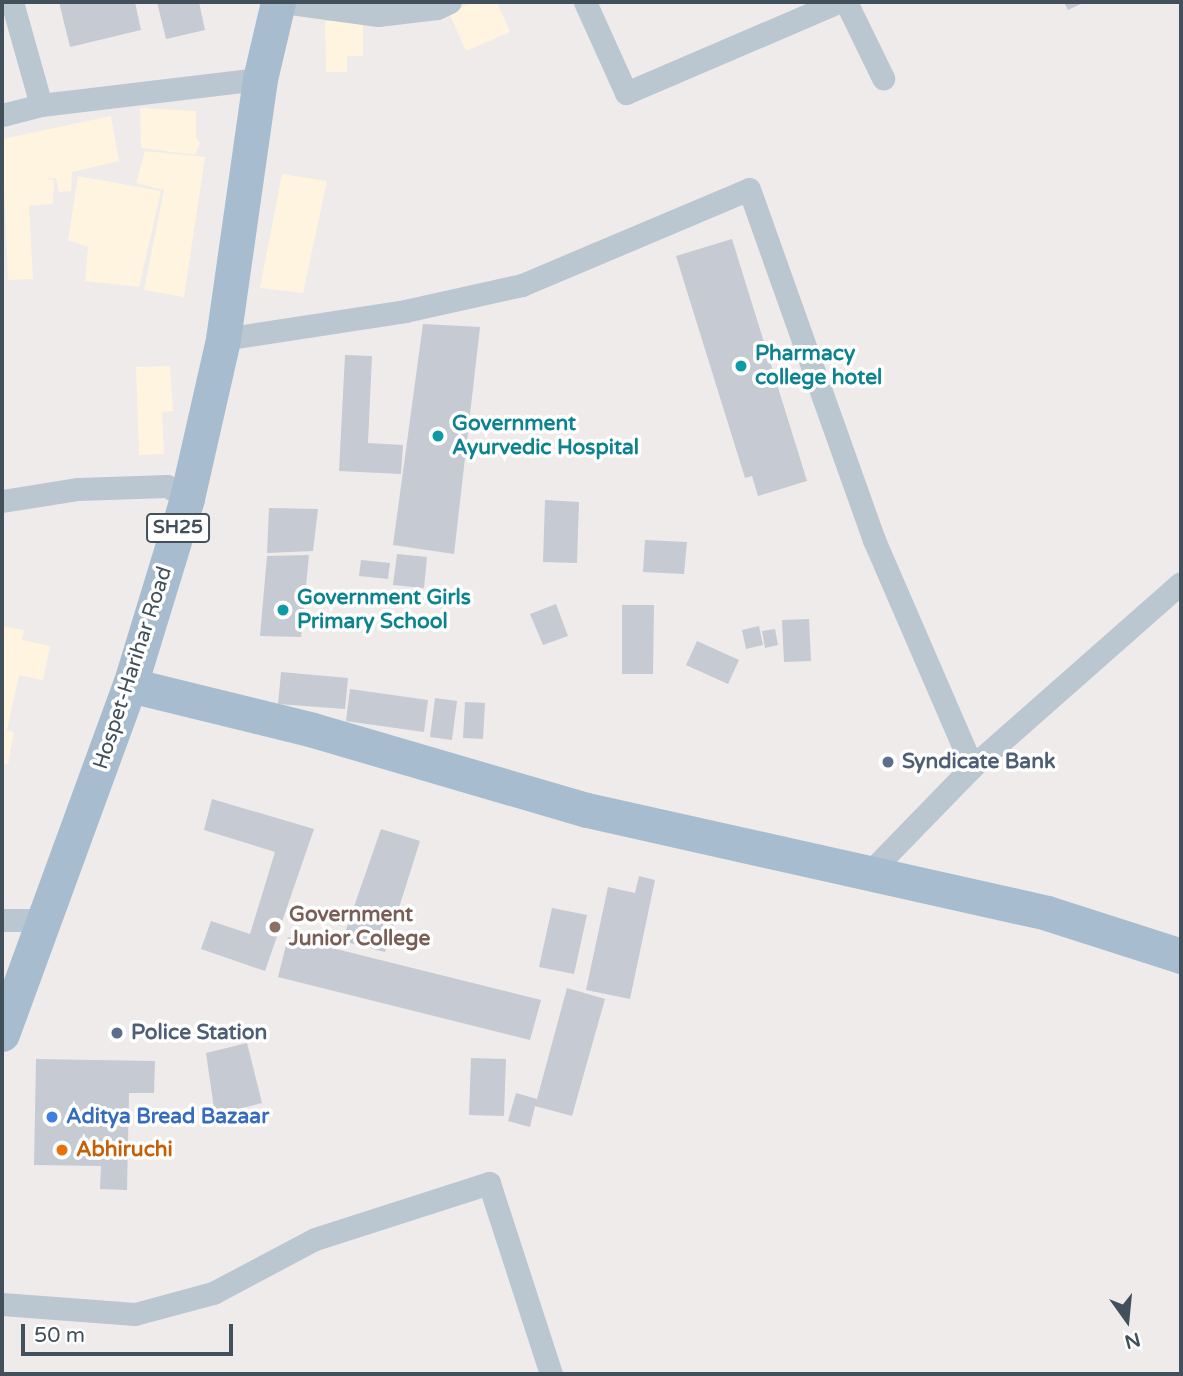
<!DOCTYPE html>
<html>
<head>
<meta charset="utf-8">
<style>
  body { margin:0 }
  #map { position:relative; width:1183px; height:1376px; overflow:hidden; background:#efebeb; font-family:"Varela Round",sans-serif }
  div>[style] { position:absolute }
  [style*='--x'] { left:calc(var(--x)*1px); top:calc(var(--y)*1px); width:calc(var(--w)*1px); rotate:calc(var(--a)*1deg) }
  .commercial>* { inset:0; background:#fef4e0 }
  .building>* { inset:0; background:#c6cad2 }
  .street>* { height:23px; margin:-11.5px; padding:0 11.5px; transform-origin:11.5px; border-radius:11.5px; background:#bac7d0 }
  .primary>* { height:35px; margin:-17.5px; padding:0 17.5px; transform-origin:17.5px; border-radius:17.5px; background:#a7bdcf }
  .dots>* { width:19px; height:19px; translate:-50% -50%; box-sizing:border-box; border:4px solid #fff; border-radius:50% }
  span { translate:-50% -50%; white-space:nowrap; text-align:center; line-height:1.15; -webkit-text-stroke:7px #fff; paint-order:stroke }
  .shield-label span { padding:2px 5px; background:#fff; border:2px solid; border-radius:5px; -webkit-text-stroke-width:0 }
  .shield-label { font-size:19px; color:#42505b; font-weight:700 }
  .culture-label { font-size:21px; color:#0d838f; font-weight:700 }
  .left { translate:0 -50%; text-align:left }
  .street-label { font-size:21px; color:#42505b }
  .service-label { font-size:21px; color:#4e5e75; font-weight:700 }
  .education-label { font-size:21px; color:#785e54; font-weight:700 }
  .shop-label { font-size:21px; color:#366cbe; font-weight:700 }
  .food-label { font-size:21px; color:#c56008; font-weight:700 }
  .frame { position:absolute; inset:0; border:4px solid #42505b; pointer-events:none }
  .north { position:absolute; left:1092px; top:1285px; width:70px; height:70px; -webkit-text-stroke:5px #fff; paint-order:stroke; rotate:165deg; font-size:19px; font-weight:700; line-height:28px; text-align:center; color:#42505b }
  .north::after { content:''; display:block; margin:auto; width:24px; height:32px; background:#42505b; clip-path:polygon(50% 0,100% 100%,50% 72%,0 100%) }
  .scale { position:absolute; left:21px; top:1324px; width:212px; height:32px; box-sizing:border-box; border:4px solid #42505b; border-top:0; padding-left:9px; font-size:21px; line-height:24px; white-space:nowrap; color:#42505b; -webkit-text-stroke:5px #fff; paint-order:stroke }
</style>
</head>
<body>
<div id="map">
  <div class="commercial">
    <div style="clip-path:polygon(474px 2px,497px 2px,510px 32px,466px 51px,449px 13px)"></div>
    <div style="clip-path:polygon(363px 20px,363px 56px,347px 56px,347px 72px,326px 72px,325px 21px)"></div>
    <div style="clip-path:polygon(140px 108px,196px 111px,196px 138px,200px 143px,195px 155px,141px 148px)"></div>
    <div style="clip-path:polygon(111px 116px,119px 161px,72px 172px,71px 191px,59px 192px,56px 178px,45px 178px,54px 180px,53px 204px,29px 206px,33px 279px,8px 280px,2px 139px)"></div>
    <div style="clip-path:polygon(145px 151px,205px 157px,184px 297px,144px 290px,164px 190px,136px 183px)"></div>
    <div style="clip-path:polygon(282px 174px,327px 181px,303px 293px,260px 288px)"></div>
    <div style="clip-path:polygon(78px 176px,161px 191px,139px 287px,85px 281px,88px 247px,68px 240px)"></div>
    <div style="clip-path:polygon(170px 366px,173px 411px,162px 412px,164px 454px,139px 455px,136px 367px)"></div>
    <div style="clip-path:polygon(2px 626px,24px 630px,22px 640px,50px 646px,43px 680px,19px 675px,7px 730px,14px 732px,8px 764px,2px 763px)"></div>
  </div>
  <div class="building">
    <div style="clip-path:polygon(59px 2px,135px 2px,141px 30px,70px 47px)"></div>
    <div style="clip-path:polygon(157px 2px,199px 2px,205px 30px,166px 39px)"></div>
    <div style="clip-path:polygon(1064px 2px,1085px 2px,1068px 10px)"></div>
    <div style="clip-path:polygon(732px 239px,807px 481px,758px 496px,752px 476px,745px 478px,676px 256px)"></div>
    <div style="clip-path:polygon(423px 324px,480px 327px,454px 554px,393px 545px)"></div>
    <div style="clip-path:polygon(345px 355px,372px 356px,368px 443px,403px 445px,401px 474px,339px 471px)"></div>
    <div style="clip-path:polygon(545px 500px,579px 502px,577px 563px,543px 562px)"></div>
    <div style="clip-path:polygon(269px 508px,318px 509px,313px 551px,267px 553px)"></div>
    <div style="clip-path:polygon(645px 540px,687px 542px,684px 574px,643px 572px)"></div>
    <div style="clip-path:polygon(397px 554px,427px 557px,424px 588px,393px 585px)"></div>
    <div style="clip-path:polygon(309px 555px,301px 637px,260px 636px,267px 556px)"></div>
    <div style="clip-path:polygon(361px 560px,390px 563px,388px 579px,359px 576px)"></div>
    <div style="clip-path:polygon(556px 604px,568px 636px,543px 645px,530px 614px)"></div>
    <div style="clip-path:polygon(622px 605px,654px 605px,653px 674px,622px 674px)"></div>
    <div style="clip-path:polygon(809px 619px,811px 661px,784px 662px,782px 620px)"></div>
    <div style="clip-path:polygon(759px 626px,763px 645px,746px 649px,742px 630px)"></div>
    <div style="clip-path:polygon(775px 629px,778px 645px,765px 648px,762px 631px)"></div>
    <div style="clip-path:polygon(697px 641px,739px 660px,728px 684px,686px 665px)"></div>
    <div style="clip-path:polygon(281px 672px,348px 678px,345px 709px,278px 704px)"></div>
    <div style="clip-path:polygon(350px 689px,428px 700px,424px 732px,346px 721px)"></div>
    <div style="clip-path:polygon(435px 698px,457px 701px,452px 740px,430px 737px)"></div>
    <div style="clip-path:polygon(465px 702px,485px 703px,483px 739px,463px 738px)"></div>
    <div style="clip-path:polygon(212px 799px,314px 829px,265px 971px,201px 949px,211px 921px,250px 934px,275px 852px,204px 830px)"></div>
    <div style="clip-path:polygon(381px 829px,420px 841px,385px 952px,342px 941px)"></div>
    <div style="clip-path:polygon(639px 876px,655px 880px,630px 999px,586px 990px,608px 887px,635px 893px)"></div>
    <div style="clip-path:polygon(552px 908px,587px 915px,574px 974px,539px 967px)"></div>
    <div style="clip-path:polygon(288px 937px,541px 1000px,530px 1040px,278px 977px)"></div>
    <div style="clip-path:polygon(567px 988px,605px 999px,572px 1116px,535px 1106px,530px 1127px,508px 1121px,516px 1093px,537px 1099px)"></div>
    <div style="clip-path:polygon(247px 1043px,262px 1103px,215px 1115px,206px 1053px)"></div>
    <div style="clip-path:polygon(471px 1058px,506px 1059px,504px 1116px,469px 1115px)"></div>
    <div style="clip-path:polygon(36px 1059px,155px 1061px,154px 1093px,129px 1093px,127px 1190px,100px 1189px,101px 1166px,34px 1165px)"></div>
  </div>
  <div class="street">
    <div style="--x:12;--y:2;--w:107;--a:74.3"></div>
    <div style="--x:283;--y:2;--w:96;--a:7.8"></div>
    <div style="--x:378;--y:15;--w:59;--a:-6.8"></div>
    <div style="--x:437;--y:8;--w:14;--a:-25"></div>
    <div style="--x:585;--y:2;--w:100;--a:65.7"></div>
    <div style="--x:626;--y:93;--w:231;--a:-23.2"></div>
    <div style="--x:846;--y:2;--w:85;--a:64"></div>
    <div style="--x:2;--y:115;--w:40;--a:-14.4"></div>
    <div style="--x:41;--y:105;--w:221;--a:-6.8"></div>
    <div style="--x:223;--y:339;--w:184;--a:-8.7"></div>
    <div style="--x:405;--y:311;--w:120;--a:-12.5"></div>
    <div style="--x:522;--y:285;--w:246;--a:-22.9"></div>
    <div style="--x:749;--y:189;--w:373;--a:70.4"></div>
    <div style="--x:874;--y:540;--w:247;--a:66.6"></div>
    <div style="--x:972;--y:767;--w:278;--a:-41.4"></div>
    <div style="--x:2;--y:501;--w:77;--a:-9"></div>
    <div style="--x:78;--y:489;--w:89;--a:-1.9"></div>
    <div style="--x:167;--y:486;--w:23;--a:31"></div>
    <div style="--x:869;--y:873;--w:148;--a:-45.8"></div>
    <div style="--x:2;--y:920;--w:44;--a:0"></div>
    <div style="--x:2;--y:1304;--w:133;--a:4.3"></div>
    <div style="--x:135;--y:1314;--w:81;--a:-15.1"></div>
    <div style="--x:213;--y:1293;--w:115;--a:-27.9"></div>
    <div style="--x:315;--y:1239;--w:183;--a:-17.8"></div>
    <div style="--x:489;--y:1183;--w:201;--a:72"></div>
  </div>
  <div class="primary">
    <div style="--x:130;--y:685;--w:188;--a:13.8"></div>
    <div style="--x:313;--y:730;--w:285;--a:16.3"></div>
    <div style="--x:587;--y:810;--w:471;--a:12.6"></div>
    <div style="--x:1047;--y:913;--w:141;--a:17.8"></div>
    <div style="--x:2;--y:1034;--w:372;--a:-69.9"></div>
    <div style="--x:130;--y:685;--w:195;--a:-73"></div>
    <div style="--x:187;--y:498;--w:163;--a:-77.2"></div>
    <div style="--x:223;--y:339;--w:263;--a:-81.9"></div>
    <div style="--x:260;--y:79;--w:79;--a:-76.8"></div>
  </div>
  <div class="dots">
    <div style="left:741px;top:366px;background:#0f9aa8"></div>
    <div style="left:438px;top:436px;background:#0f9aa8"></div>
    <div style="left:283px;top:610px;background:#0f9aa8"></div>
    <div style="left:888px;top:762px;background:#5c6f8a"></div>
    <div style="left:275px;top:927px;background:#8d6e63"></div>
    <div style="left:117px;top:1033px;background:#5c6f8a"></div>
    <div style="left:52px;top:1117px;background:#3f7fe0"></div>
    <div style="left:62px;top:1150px;background:#e8710a"></div>
  </div>
  <div class="shield-label">
    <span style="left:178px;top:528px">SH25</span>
  </div>
  <div class="culture-label">
    <span class="left" style="left:755px;top:366px">Pharmacy<br>college hotel</span>
    <span class="left" style="left:452px;top:436px">Government<br>Ayurvedic Hospital</span>
    <span class="left" style="left:297px;top:610px">Government Girls<br>Primary School</span>
  </div>
  <div class="street-label">
    <span style="left:133px;top:668px;rotate:-72deg">Hospet-Harihar Road</span>
  </div>
  <div class="service-label">
    <span class="left" style="left:902px;top:762px">Syndicate Bank</span>
    <span class="left" style="left:131px;top:1033px">Police Station</span>
  </div>
  <div class="education-label">
    <span class="left" style="left:289px;top:927px">Government<br>Junior College</span>
  </div>
  <div class="shop-label">
    <span class="left" style="left:66px;top:1117px">Aditya Bread Bazaar</span>
  </div>
  <div class="food-label">
    <span class="left" style="left:76px;top:1150px">Abhiruchi</span>
  </div>
  <div class="frame"></div>
  <div class="north">N</div>
  <div class="scale">50 m</div>
</div>
</body>
</html>
